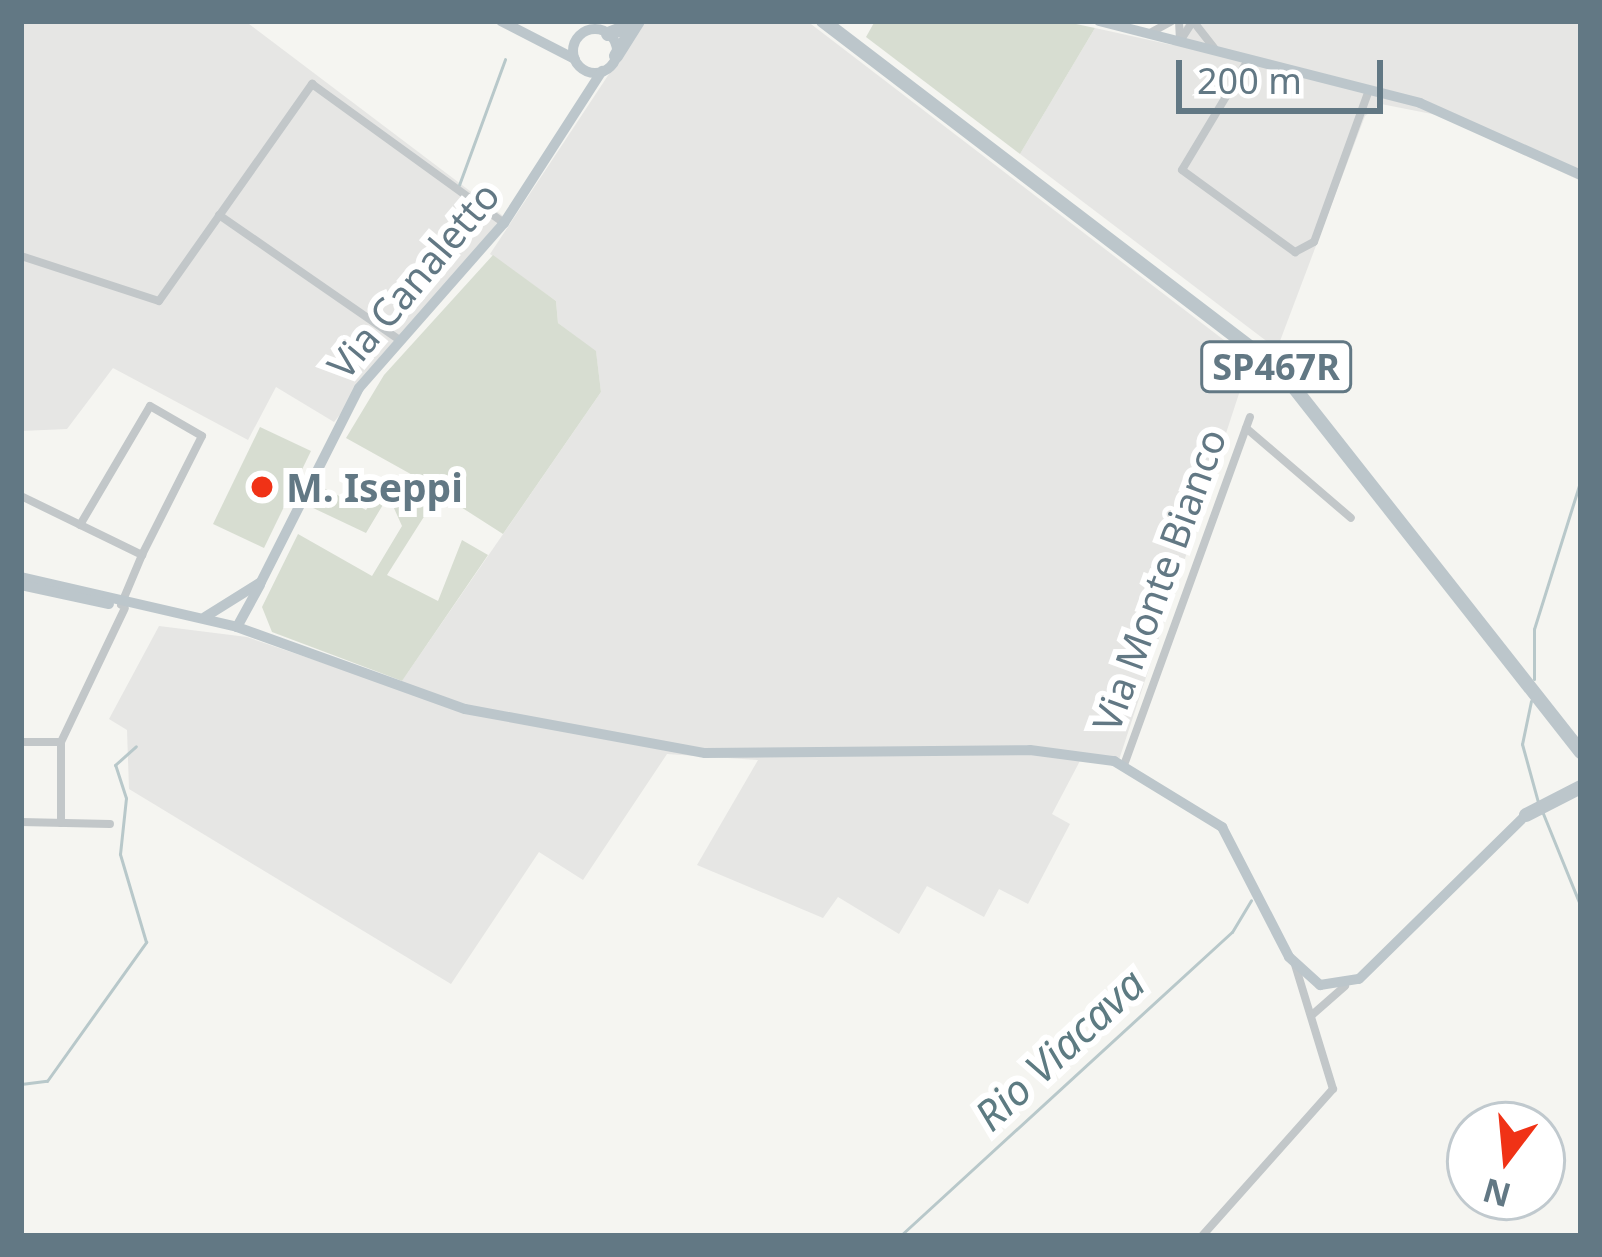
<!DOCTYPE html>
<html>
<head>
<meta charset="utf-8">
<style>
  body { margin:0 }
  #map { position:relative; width:1602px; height:1257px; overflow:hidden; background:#f5f5f1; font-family:"Noto Sans",sans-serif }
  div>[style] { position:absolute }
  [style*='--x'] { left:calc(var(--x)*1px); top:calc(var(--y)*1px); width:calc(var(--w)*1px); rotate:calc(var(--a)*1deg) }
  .built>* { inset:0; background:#e6e6e4 }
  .green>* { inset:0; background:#d7ddd1 }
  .stream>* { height:3px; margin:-1.5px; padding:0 1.5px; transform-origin:1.5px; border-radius:1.5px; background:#b8c8ca }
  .street>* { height:8px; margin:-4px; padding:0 4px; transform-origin:4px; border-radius:4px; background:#c2c7c9 }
  .secondary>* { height:10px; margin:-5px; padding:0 5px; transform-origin:5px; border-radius:5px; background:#bcc6cb }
  .secondary>.ring { margin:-5px; padding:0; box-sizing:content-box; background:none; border:10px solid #bcc6cb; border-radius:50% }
  .highway>* { height:14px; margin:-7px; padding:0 7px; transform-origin:7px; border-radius:7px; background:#bcc6cb }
  .dots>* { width:33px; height:33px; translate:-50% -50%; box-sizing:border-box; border:6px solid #fff; border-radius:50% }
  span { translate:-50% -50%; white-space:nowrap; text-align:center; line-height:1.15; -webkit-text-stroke:12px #fff; paint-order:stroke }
  .shield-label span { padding:3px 9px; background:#fff; border:3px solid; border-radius:9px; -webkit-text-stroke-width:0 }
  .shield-label { font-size:36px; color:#627884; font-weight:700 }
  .street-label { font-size:39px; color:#627884 }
  .poi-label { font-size:39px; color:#627884; font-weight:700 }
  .left { translate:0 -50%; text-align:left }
  .water-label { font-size:42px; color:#5d7b82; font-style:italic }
  .frame { position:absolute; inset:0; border:24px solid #627884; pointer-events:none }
  .north { position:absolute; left:1446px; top:1101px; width:120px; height:120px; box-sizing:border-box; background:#fff; border:3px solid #c0c9ce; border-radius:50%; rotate:196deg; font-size:33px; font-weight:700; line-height:48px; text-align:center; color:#627884 }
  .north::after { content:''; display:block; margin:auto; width:42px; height:54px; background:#f03216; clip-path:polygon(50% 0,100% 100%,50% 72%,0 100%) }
  .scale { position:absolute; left:1176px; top:60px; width:207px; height:54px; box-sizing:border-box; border:6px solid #627884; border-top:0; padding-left:15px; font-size:36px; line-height:42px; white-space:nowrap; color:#627884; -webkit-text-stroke:9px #fff; paint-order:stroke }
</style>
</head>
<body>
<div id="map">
  <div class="built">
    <div style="clip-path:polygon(21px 21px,245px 21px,503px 216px,334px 422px,276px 387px,248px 440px,113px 368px,67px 429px,21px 431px)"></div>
    <div style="clip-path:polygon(644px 21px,807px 21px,1250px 360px,1117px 766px,1082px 757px,1052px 814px,1070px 824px,1028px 904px,999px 889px,984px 917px,927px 886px,899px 934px,838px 897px,823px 918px,697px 865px,758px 760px,667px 754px,583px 880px,539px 852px,451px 984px,129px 789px,127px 730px,109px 719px,159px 626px,247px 637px,397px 688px,601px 392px,596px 352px,558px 323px,556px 301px,490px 254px)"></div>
    <div style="clip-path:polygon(1187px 21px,1581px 21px,1581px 181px,1437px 115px,1381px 104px,1365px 116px,1277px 349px,1020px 154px,1095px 28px,1172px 45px)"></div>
  </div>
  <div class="green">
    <div style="clip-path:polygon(875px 21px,1062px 21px,1095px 28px,1020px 154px,866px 37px)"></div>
    <div style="clip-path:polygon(493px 255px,556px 301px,558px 323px,596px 351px,601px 392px,503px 534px,439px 493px,387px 575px,438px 601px,462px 540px,488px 555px,402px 681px,272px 632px,262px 607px,298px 534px,372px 576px,402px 526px,393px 506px,384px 503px,366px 533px,311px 507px,320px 486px,366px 510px,380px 490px,412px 507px,425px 482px,346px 438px,384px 375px)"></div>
    <div style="clip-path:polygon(260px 427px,311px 451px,264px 548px,213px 524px)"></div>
  </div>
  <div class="stream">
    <div style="--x:459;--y:185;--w:134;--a:-69.9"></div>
    <div style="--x:1534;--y:679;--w:50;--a:-90"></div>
    <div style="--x:1534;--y:629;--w:157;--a:-72.6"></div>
    <div style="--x:1531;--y:701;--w:44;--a:101.8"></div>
    <div style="--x:1522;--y:744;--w:60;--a:74.6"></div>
    <div style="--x:1542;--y:811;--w:104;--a:67.9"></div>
    <div style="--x:21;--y:1084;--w:26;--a:-7"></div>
    <div style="--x:47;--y:1081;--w:171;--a:-54.5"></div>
    <div style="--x:146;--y:942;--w:92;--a:-106.5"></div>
    <div style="--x:120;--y:854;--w:56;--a:-83.9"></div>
    <div style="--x:126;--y:798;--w:35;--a:-108"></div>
    <div style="--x:115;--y:765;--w:28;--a:-42"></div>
    <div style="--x:900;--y:1236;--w:450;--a:-42.5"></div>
    <div style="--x:1232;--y:932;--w:37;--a:-59"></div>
  </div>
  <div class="street">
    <div style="--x:1179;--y:21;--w:18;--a:87"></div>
    <div style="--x:1193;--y:21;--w:34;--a:52"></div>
    <div style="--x:1150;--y:33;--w:25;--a:-29"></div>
    <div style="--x:1180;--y:41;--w:24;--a:-57"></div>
    <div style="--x:1248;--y:60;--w:128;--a:121"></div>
    <div style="--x:1182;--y:170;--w:140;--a:36"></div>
    <div style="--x:1295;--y:252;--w:21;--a:-28"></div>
    <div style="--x:1314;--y:242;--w:162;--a:-70.1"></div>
    <div style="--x:219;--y:215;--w:221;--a:34.7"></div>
    <div style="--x:21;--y:256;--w:145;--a:18.1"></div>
    <div style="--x:159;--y:301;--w:266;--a:-54.8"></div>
    <div style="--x:312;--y:84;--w:237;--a:35.9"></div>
    <div style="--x:1246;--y:428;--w:138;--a:40.6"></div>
    <div style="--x:21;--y:496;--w:135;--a:26"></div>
    <div style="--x:142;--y:555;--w:54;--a:112.8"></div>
    <div style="--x:80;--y:525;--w:138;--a:-59.5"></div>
    <div style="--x:150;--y:406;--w:60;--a:30"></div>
    <div style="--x:202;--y:436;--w:133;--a:116.8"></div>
    <div style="--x:21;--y:742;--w:40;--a:0"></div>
    <div style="--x:1124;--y:765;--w:370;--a:-70.1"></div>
    <div style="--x:21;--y:822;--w:89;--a:1.3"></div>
    <div style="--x:61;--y:823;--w:81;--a:-90"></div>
    <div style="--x:61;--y:742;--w:148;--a:-64.5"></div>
    <div style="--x:1312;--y:1015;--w:44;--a:-41.3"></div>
    <div style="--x:1202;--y:1236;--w:197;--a:-48.3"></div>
    <div style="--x:1333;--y:1089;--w:130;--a:-107"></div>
  </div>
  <div class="secondary">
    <div style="--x:501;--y:21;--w:83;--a:27.2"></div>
    <div style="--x:1099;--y:21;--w:331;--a:14.3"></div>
    <div style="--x:1420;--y:103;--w:176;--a:24.1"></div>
    <div class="ring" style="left:573px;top:29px;width:34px;height:34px"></div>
    <div style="--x:21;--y:577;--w:222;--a:13"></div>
    <div style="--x:237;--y:627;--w:242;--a:19.8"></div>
    <div style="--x:465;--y:709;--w:244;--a:10.4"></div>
    <div style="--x:705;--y:753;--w:325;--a:-0.5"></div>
    <div style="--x:1030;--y:750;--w:85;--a:7.5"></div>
    <div style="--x:1114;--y:761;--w:127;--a:31.4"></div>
    <div style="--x:1222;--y:827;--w:146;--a:62.7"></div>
    <div style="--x:1289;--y:957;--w:42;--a:42.1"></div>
    <div style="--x:1320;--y:985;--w:39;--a:-9"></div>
    <div style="--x:1359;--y:979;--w:234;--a:-44.5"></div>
    <div style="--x:21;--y:585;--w:90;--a:12.2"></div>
    <div style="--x:205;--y:617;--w:66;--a:-32"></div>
    <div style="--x:261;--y:582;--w:217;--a:-63.2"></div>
    <div style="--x:359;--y:388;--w:220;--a:-48.7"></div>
    <div style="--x:504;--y:223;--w:181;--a:-57.2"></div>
    <div style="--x:237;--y:627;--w:48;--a:-61.3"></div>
  </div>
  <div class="highway">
    <div style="--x:823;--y:21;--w:576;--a:37.39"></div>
    <div style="--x:1281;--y:371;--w:485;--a:51.8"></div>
    <div style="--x:608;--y:34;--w:28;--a:-21"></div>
    <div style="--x:616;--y:56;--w:41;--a:-57.8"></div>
    <div style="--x:1526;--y:815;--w:62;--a:-27"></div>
  </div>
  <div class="dots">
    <div style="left:262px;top:487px;background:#f03216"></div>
  </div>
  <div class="shield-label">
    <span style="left:1276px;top:367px">SP467R</span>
  </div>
  <div class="street-label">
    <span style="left:413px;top:280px;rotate:-50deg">Via Canaletto</span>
    <span style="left:1159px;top:580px;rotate:-70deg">Via Monte Bianco</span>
  </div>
  <div class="poi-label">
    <span class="left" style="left:286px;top:487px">M. Iseppi</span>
  </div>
  <div class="water-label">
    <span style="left:1059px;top:1049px;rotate:-43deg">Rio Viacava</span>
  </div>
  <div class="frame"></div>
  <div class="north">N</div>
  <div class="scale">200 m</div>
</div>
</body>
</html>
